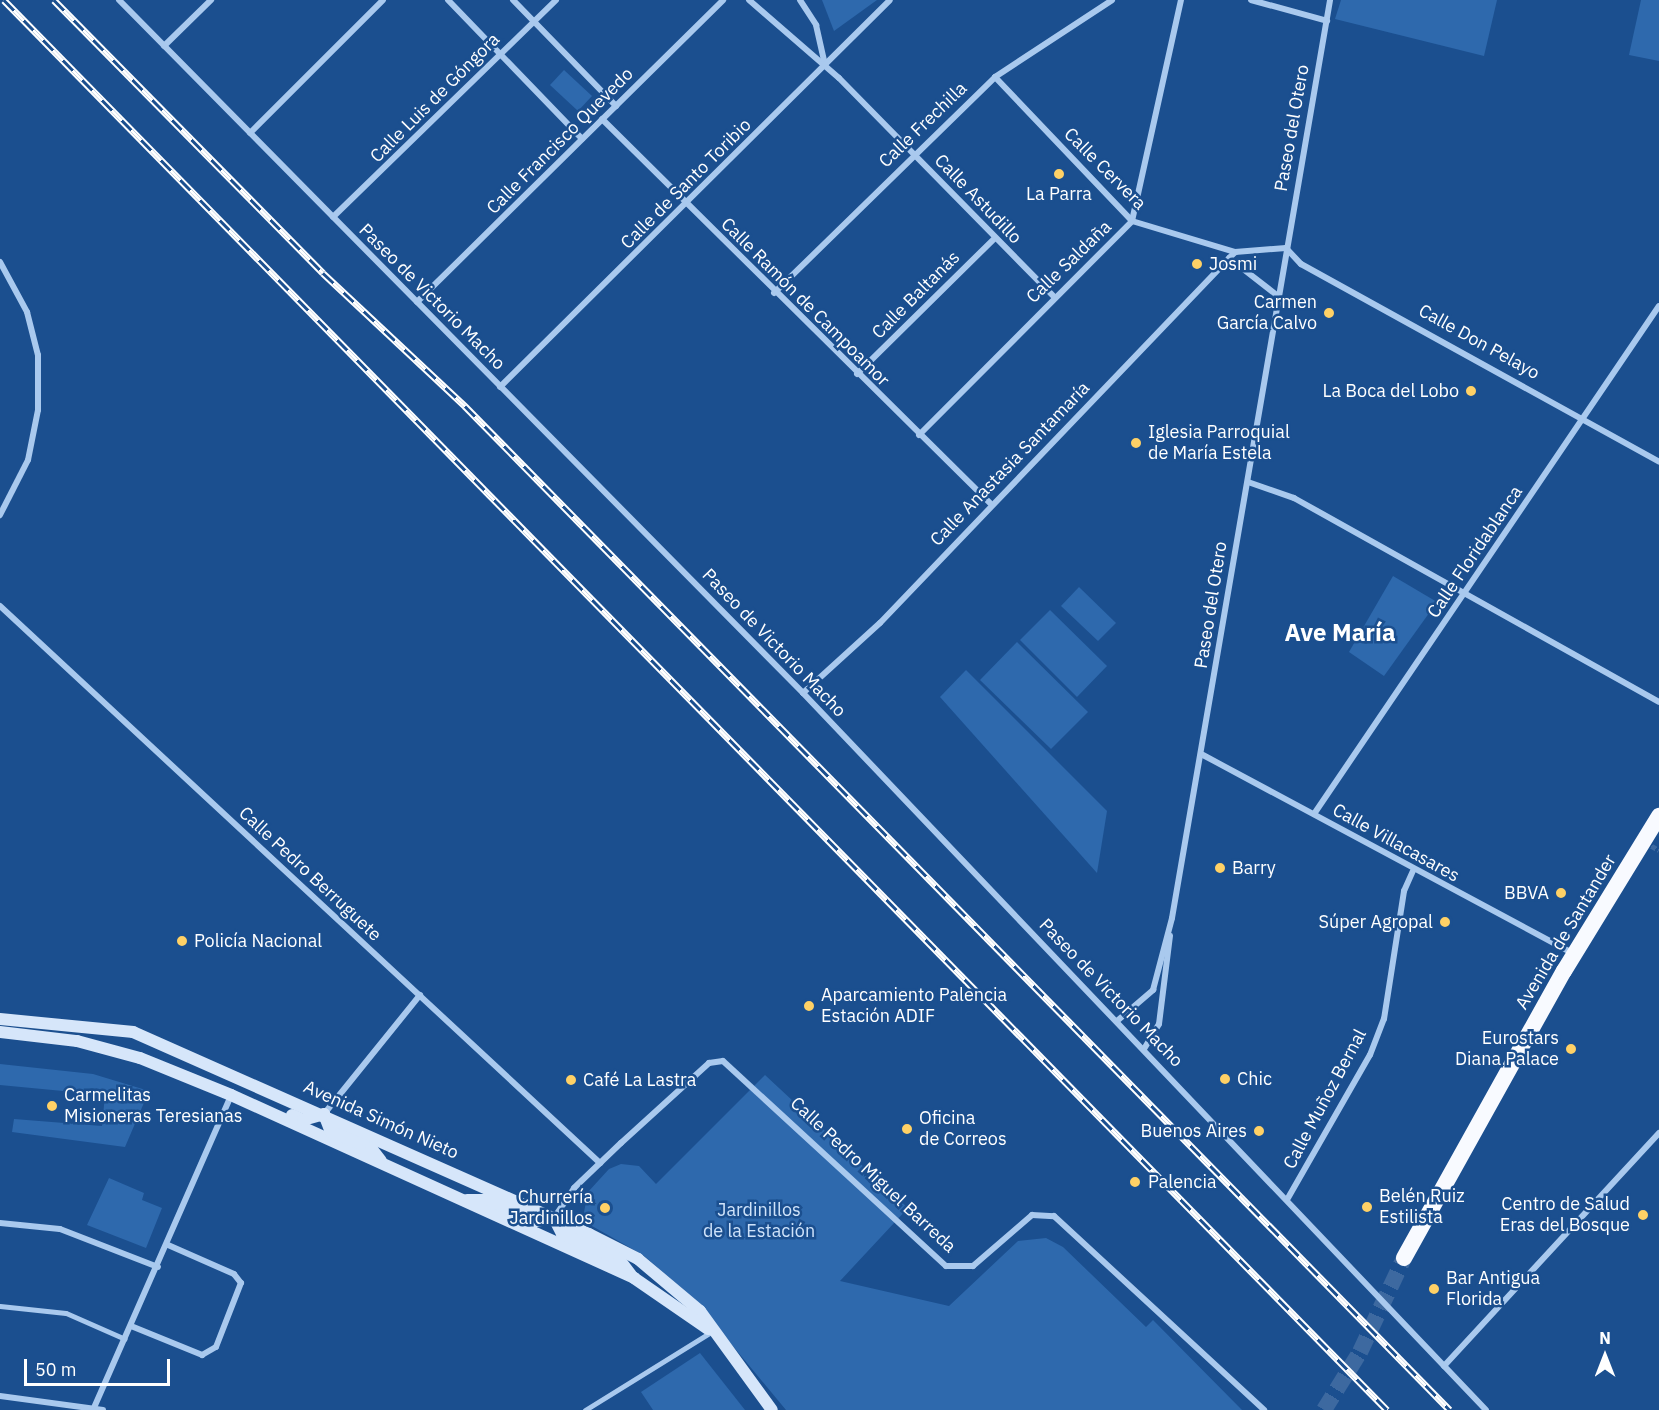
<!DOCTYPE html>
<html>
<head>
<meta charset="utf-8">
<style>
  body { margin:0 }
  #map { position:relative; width:1659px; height:1410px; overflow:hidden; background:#1b4f8f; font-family:"IBM Plex Sans",sans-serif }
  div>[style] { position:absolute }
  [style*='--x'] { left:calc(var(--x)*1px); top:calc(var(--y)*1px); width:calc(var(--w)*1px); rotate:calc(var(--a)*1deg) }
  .green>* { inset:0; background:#2e69ad }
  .pedestrian-tunnel>* { height:5px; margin-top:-2.5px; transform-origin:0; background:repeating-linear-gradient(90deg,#3d69a0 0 5px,transparent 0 7.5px) }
  .trunk-tunnel>* { height:16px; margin-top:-8px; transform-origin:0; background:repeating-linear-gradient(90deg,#3d69a0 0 16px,transparent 0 24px) }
  .pedestrian>* { height:5px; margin:-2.5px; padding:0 2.5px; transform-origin:2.5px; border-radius:2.5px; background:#a9c9ee }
  .minor>* { height:6px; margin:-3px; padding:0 3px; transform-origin:3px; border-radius:3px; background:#a9c9ee }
  .secondary>* { height:12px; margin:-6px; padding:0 6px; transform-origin:6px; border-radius:6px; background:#d6e6fa }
  .trunk>* { height:16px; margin:-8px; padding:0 8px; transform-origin:8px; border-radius:8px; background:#f8faff }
  .rail>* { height:7px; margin-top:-3.5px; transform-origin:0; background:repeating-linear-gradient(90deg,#1b4f8f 0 14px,#fff 0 28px); box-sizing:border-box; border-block:2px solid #fff }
  .dots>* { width:16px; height:16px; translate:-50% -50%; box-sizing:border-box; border:3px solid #1b4f8f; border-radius:50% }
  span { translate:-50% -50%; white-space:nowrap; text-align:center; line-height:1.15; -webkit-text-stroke:5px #1b4f8f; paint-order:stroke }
  .street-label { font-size:18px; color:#fff }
  .poi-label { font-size:18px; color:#fff }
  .left { translate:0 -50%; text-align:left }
  .right { translate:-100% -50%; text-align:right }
  .park-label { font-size:18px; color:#cfe3fa }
  .district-label { font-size:24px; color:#fff; font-weight:700 }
  .north { position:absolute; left:1575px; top:1326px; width:60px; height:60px; -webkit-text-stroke:4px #1b4f8f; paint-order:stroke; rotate:0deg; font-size:16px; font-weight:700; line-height:24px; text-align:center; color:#fff }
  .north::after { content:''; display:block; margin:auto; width:21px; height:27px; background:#fff; clip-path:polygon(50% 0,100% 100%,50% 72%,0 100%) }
  .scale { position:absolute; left:24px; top:1359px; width:146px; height:27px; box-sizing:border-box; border:3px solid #fff; border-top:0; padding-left:8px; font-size:18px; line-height:21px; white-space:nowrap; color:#fff; -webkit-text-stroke:4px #1b4f8f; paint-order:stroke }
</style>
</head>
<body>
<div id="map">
  <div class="green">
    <div style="clip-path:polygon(822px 0,877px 0,834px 31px)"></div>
    <div style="clip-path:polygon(1341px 0,1497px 0,1484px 56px,1335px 19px)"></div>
    <div style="clip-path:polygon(1641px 0,1659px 0,1659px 61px,1629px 55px)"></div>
    <div style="clip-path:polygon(564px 70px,592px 96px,578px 111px,550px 85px)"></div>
    <div style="clip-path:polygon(1393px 576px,1437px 602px,1384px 676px,1349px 652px)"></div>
    <div style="clip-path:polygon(1079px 587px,1116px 623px,1098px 641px,1061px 606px)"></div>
    <div style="clip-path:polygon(1050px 610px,1107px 666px,1077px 697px,1020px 640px)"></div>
    <div style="clip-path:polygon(1017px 642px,1088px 712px,1051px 749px,980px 680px)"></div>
    <div style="clip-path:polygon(966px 670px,1107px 811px,1097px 873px,940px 697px)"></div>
    <div style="clip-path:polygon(0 1064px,93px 1074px,149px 1091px,125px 1147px,12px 1132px,14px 1119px,102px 1126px,105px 1095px,0 1085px)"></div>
    <div style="clip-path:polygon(765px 1075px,908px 1208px,840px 1281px,949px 1306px,1018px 1241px,1046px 1238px,1063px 1247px,1146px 1327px,1153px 1320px,1242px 1410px,786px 1410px,693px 1298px,643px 1255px,592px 1226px,584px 1212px,588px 1192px,609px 1169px,621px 1164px,639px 1166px,656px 1184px)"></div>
    <div style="clip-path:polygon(109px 1178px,144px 1193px,142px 1200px,162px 1208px,146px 1248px,87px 1225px)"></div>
    <div style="clip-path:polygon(700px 1353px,745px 1410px,653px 1410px,641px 1392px)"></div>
  </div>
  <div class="pedestrian-tunnel">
    <div style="--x:1645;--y:842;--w:16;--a:30"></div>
  </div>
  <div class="trunk-tunnel">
    <div style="--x:1324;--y:1410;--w:68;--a:-58.2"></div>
    <div style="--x:1360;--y:1352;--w:104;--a:-64.9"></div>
  </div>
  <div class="pedestrian">
    <div style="--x:0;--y:1306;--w:66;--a:6.1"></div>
    <div style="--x:66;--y:1313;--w:64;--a:23.8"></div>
    <div style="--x:585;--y:1410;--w:148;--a:-31.8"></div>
  </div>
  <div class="minor">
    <div style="--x:119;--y:0;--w:974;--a:45.37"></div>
    <div style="--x:803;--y:693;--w:990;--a:46.39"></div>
    <div style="--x:448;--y:0;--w:193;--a:46"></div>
    <div style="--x:513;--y:0;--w:148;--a:45.8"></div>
    <div style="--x:749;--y:0;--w:119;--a:40.9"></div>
    <div style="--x:839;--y:78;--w:307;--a:45.5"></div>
    <div style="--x:800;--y:0;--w:30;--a:57"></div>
    <div style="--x:816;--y:25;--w:41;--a:77.3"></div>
    <div style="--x:1251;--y:0;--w:79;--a:15.4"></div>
    <div style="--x:164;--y:46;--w:66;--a:-44.4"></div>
    <div style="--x:995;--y:77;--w:199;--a:46.4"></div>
    <div style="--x:1132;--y:221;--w:108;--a:16.8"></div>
    <div style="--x:1235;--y:252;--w:51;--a:-4.5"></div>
    <div style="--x:602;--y:119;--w:546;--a:44.7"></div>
    <div style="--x:250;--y:133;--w:188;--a:-45"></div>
    <div style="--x:333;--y:217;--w:311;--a:-44.2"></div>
    <div style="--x:1286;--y:248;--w:22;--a:47"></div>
    <div style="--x:1301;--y:264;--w:409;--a:28.9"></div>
    <div style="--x:1229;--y:258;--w:62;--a:37.8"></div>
    <div style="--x:0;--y:262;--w:57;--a:61.6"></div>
    <div style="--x:27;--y:312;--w:44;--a:75.7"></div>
    <div style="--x:38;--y:355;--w:55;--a:90"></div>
    <div style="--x:38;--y:410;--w:51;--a:101.3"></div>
    <div style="--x:28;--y:460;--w:62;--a:117"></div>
    <div style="--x:774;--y:293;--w:309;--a:-44.3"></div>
    <div style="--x:995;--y:77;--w:140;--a:-33.3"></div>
    <div style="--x:417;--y:302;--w:430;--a:-44.6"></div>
    <div style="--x:857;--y:374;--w:194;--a:-44.6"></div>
    <div style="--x:500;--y:387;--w:549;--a:-44.78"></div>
    <div style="--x:919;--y:435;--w:302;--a:-45.1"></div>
    <div style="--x:1132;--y:221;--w:226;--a:-77.5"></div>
    <div style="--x:1248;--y:482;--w:49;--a:19.2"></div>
    <div style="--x:1294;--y:498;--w:418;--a:29.2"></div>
    <div style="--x:0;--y:606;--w:819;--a:42.87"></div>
    <div style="--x:803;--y:693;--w:104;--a:-42.3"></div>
    <div style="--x:880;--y:623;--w:513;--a:-46.26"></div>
    <div style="--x:1203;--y:755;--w:419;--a:28.2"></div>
    <div style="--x:1314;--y:814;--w:614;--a:-55.82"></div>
    <div style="--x:1117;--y:1021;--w:48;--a:-40.7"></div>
    <div style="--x:1153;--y:990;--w:74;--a:-75.2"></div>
    <div style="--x:1172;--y:918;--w:931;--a:-80.23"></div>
    <div style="--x:1144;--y:1049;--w:29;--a:-59"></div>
    <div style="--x:1159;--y:1024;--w:89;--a:-82.9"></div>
    <div style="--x:324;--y:1114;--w:153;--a:-51.1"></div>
    <div style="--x:1288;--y:1198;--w:165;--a:-60.2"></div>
    <div style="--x:1370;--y:1055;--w:39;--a:-69"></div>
    <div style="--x:1384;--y:1019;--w:130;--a:-81.1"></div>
    <div style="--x:1404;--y:891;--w:22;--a:-66"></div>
    <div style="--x:554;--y:1218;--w:36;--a:-56"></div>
    <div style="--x:574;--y:1188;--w:65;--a:-43.8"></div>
    <div style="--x:621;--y:1143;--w:119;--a:-42.3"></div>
    <div style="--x:709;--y:1063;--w:14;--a:-8"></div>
    <div style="--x:723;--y:1061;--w:303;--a:42.6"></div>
    <div style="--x:946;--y:1266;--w:27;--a:0"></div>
    <div style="--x:973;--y:1266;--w:78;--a:-40.8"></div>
    <div style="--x:1032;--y:1215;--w:22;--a:3"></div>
    <div style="--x:1054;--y:1216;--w:286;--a:42.7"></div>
    <div style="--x:0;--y:1223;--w:60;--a:5.7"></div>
    <div style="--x:60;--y:1229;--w:105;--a:21.2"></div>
    <div style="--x:131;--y:1326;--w:77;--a:22.2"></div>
    <div style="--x:202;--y:1355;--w:16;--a:-30"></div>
    <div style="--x:216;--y:1347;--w:69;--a:-68.7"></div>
    <div style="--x:241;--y:1283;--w:11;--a:-128"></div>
    <div style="--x:234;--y:1274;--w:72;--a:-156.3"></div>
    <div style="--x:1444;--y:1366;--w:317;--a:-47.3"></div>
    <div style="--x:0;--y:1396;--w:104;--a:7.7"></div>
    <div style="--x:93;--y:1410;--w:344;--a:-66.3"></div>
  </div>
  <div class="secondary">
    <div style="--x:0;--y:1019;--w:134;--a:5.6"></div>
    <div style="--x:133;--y:1032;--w:499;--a:23.9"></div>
    <div style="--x:589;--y:1234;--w:55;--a:27"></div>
    <div style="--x:638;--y:1259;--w:81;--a:40"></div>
    <div style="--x:700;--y:1311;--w:122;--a:54"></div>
    <div style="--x:0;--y:1032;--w:78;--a:6.7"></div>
    <div style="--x:77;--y:1041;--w:65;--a:15.1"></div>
    <div style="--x:140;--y:1058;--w:98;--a:22.1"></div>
    <div style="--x:231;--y:1095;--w:443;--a:24.4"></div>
    <div style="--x:634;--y:1278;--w:90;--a:34.6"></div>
    <div style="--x:324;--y:1114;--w:19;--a:69"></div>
    <div style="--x:331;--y:1132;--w:43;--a:21.8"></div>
    <div style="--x:371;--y:1148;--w:16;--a:52"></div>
    <div style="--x:292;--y:1115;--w:12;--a:24"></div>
    <div style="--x:303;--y:1120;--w:22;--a:-16"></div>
    <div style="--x:467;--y:1200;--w:22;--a:0"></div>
    <div style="--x:489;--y:1200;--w:51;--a:24.5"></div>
    <div style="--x:535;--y:1221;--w:19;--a:-9"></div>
    <div style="--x:554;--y:1218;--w:18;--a:63"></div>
    <div style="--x:562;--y:1234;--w:62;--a:23.7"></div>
    <div style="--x:619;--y:1259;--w:21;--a:53"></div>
  </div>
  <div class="trunk">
    <div style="--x:1404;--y:1258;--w:329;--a:-60.9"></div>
    <div style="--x:1564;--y:971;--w:182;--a:-58.5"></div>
  </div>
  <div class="rail">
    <div style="--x:4;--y:0;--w:1975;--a:45.55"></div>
    <div style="--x:54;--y:0;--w:383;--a:45.4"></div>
    <div style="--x:323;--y:273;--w:195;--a:43.1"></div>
    <div style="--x:465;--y:406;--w:1406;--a:45.55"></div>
  </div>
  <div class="dots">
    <div style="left:1059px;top:174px;background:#ffd166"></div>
    <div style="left:1197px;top:264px;background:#ffd166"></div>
    <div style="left:1329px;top:313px;background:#ffd166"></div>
    <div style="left:1471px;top:391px;background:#ffd166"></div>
    <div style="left:1136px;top:443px;background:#ffd166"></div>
    <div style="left:1220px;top:868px;background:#ffd166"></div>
    <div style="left:1561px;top:893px;background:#ffd166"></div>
    <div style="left:1445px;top:922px;background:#ffd166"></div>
    <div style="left:182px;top:941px;background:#ffd166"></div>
    <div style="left:809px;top:1006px;background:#ffd166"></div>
    <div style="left:1571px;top:1049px;background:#ffd166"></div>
    <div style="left:1225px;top:1079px;background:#ffd166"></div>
    <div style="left:571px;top:1080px;background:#ffd166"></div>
    <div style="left:52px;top:1106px;background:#ffd166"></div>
    <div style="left:907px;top:1129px;background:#ffd166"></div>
    <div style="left:1259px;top:1131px;background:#ffd166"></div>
    <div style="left:1135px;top:1182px;background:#ffd166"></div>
    <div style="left:1367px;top:1207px;background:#ffd166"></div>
    <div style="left:605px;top:1208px;background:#ffd166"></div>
    <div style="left:1643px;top:1215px;background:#ffd166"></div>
    <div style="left:1434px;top:1289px;background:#ffd166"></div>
  </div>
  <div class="street-label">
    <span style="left:435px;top:98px;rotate:-45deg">Calle Luis de Góngora</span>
    <span style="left:923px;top:125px;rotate:-44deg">Calle Frechilla</span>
    <span style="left:1292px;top:128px;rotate:-80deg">Paseo del Otero</span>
    <span style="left:560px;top:141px;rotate:-45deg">Calle Francisco Quevedo</span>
    <span style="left:1105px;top:169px;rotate:45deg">Calle Cervera</span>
    <span style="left:686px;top:184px;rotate:-45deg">Calle de Santo Toribio</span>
    <span style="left:978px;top:199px;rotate:46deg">Calle Astudillo</span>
    <span style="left:1069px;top:262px;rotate:-44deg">Calle Saldaña</span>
    <span style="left:916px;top:295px;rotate:-45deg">Calle Baltanás</span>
    <span style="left:432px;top:297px;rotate:45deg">Paseo de Victorio Macho</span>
    <span style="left:805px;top:302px;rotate:45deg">Calle Ramón de Campoamor</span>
    <span style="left:1479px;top:342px;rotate:29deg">Calle Don Pelayo</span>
    <span style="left:1010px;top:464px;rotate:-46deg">Calle Anastasia Santamaría</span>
    <span style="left:1475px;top:552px;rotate:-56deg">Calle Floridablanca</span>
    <span style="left:1211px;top:605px;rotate:-81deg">Paseo del Otero</span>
    <span style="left:774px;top:643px;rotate:46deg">Paseo de Victorio Macho</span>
    <span style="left:1396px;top:843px;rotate:29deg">Calle Villacasares</span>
    <span style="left:310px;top:874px;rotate:43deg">Calle Pedro Berruguete</span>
    <span style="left:1566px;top:932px;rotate:-59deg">Avenida de Santander</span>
    <span style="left:1111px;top:993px;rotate:46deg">Paseo de Victorio Macho</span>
    <span style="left:1325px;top:1099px;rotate:-62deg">Calle Muñoz Bernal</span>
    <span style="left:381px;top:1120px;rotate:24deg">Avenida Simón Nieto</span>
    <span style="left:873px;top:1175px;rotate:43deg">Calle Pedro Miguel Barreda</span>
  </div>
  <div class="poi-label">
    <span style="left:1059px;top:194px">La Parra</span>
    <span class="left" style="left:1209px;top:264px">Josmi</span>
    <span class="right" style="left:1317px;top:313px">Carmen<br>García Calvo</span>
    <span class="right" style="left:1459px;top:391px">La Boca del Lobo</span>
    <span class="left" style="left:1148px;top:443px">Iglesia Parroquial<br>de María Estela</span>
    <span class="left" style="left:1232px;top:868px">Barry</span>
    <span class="right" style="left:1549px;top:893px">BBVA</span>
    <span class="right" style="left:1433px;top:922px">Súper Agropal</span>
    <span class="left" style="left:194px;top:941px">Policía Nacional</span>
    <span class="left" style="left:821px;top:1006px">Aparcamiento Palencia<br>Estación ADIF</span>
    <span class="right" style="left:1559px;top:1049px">Eurostars<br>Diana Palace</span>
    <span class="left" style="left:1237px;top:1079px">Chic</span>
    <span class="left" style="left:583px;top:1080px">Café La Lastra</span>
    <span class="left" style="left:64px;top:1106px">Carmelitas<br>Misioneras Teresianas</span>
    <span class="left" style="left:919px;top:1129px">Oficina<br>de Correos</span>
    <span class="right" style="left:1247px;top:1131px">Buenos Aires</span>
    <span class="left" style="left:1148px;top:1182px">Palencia</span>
    <span class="left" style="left:1379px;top:1207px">Belén Ruiz<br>Estilista</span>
    <span class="right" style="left:593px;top:1208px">Churrería<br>Jardinillos</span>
    <span class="right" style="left:1630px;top:1215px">Centro de Salud<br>Eras del Bosque</span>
    <span class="left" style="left:1446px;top:1289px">Bar Antigua<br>Florida</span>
  </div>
  <div class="park-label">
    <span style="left:759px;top:1221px">Jardinillos<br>de la Estación</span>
  </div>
  <div class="district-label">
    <span style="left:1340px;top:633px">Ave María</span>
  </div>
  <div class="north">N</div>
  <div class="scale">50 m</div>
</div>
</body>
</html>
